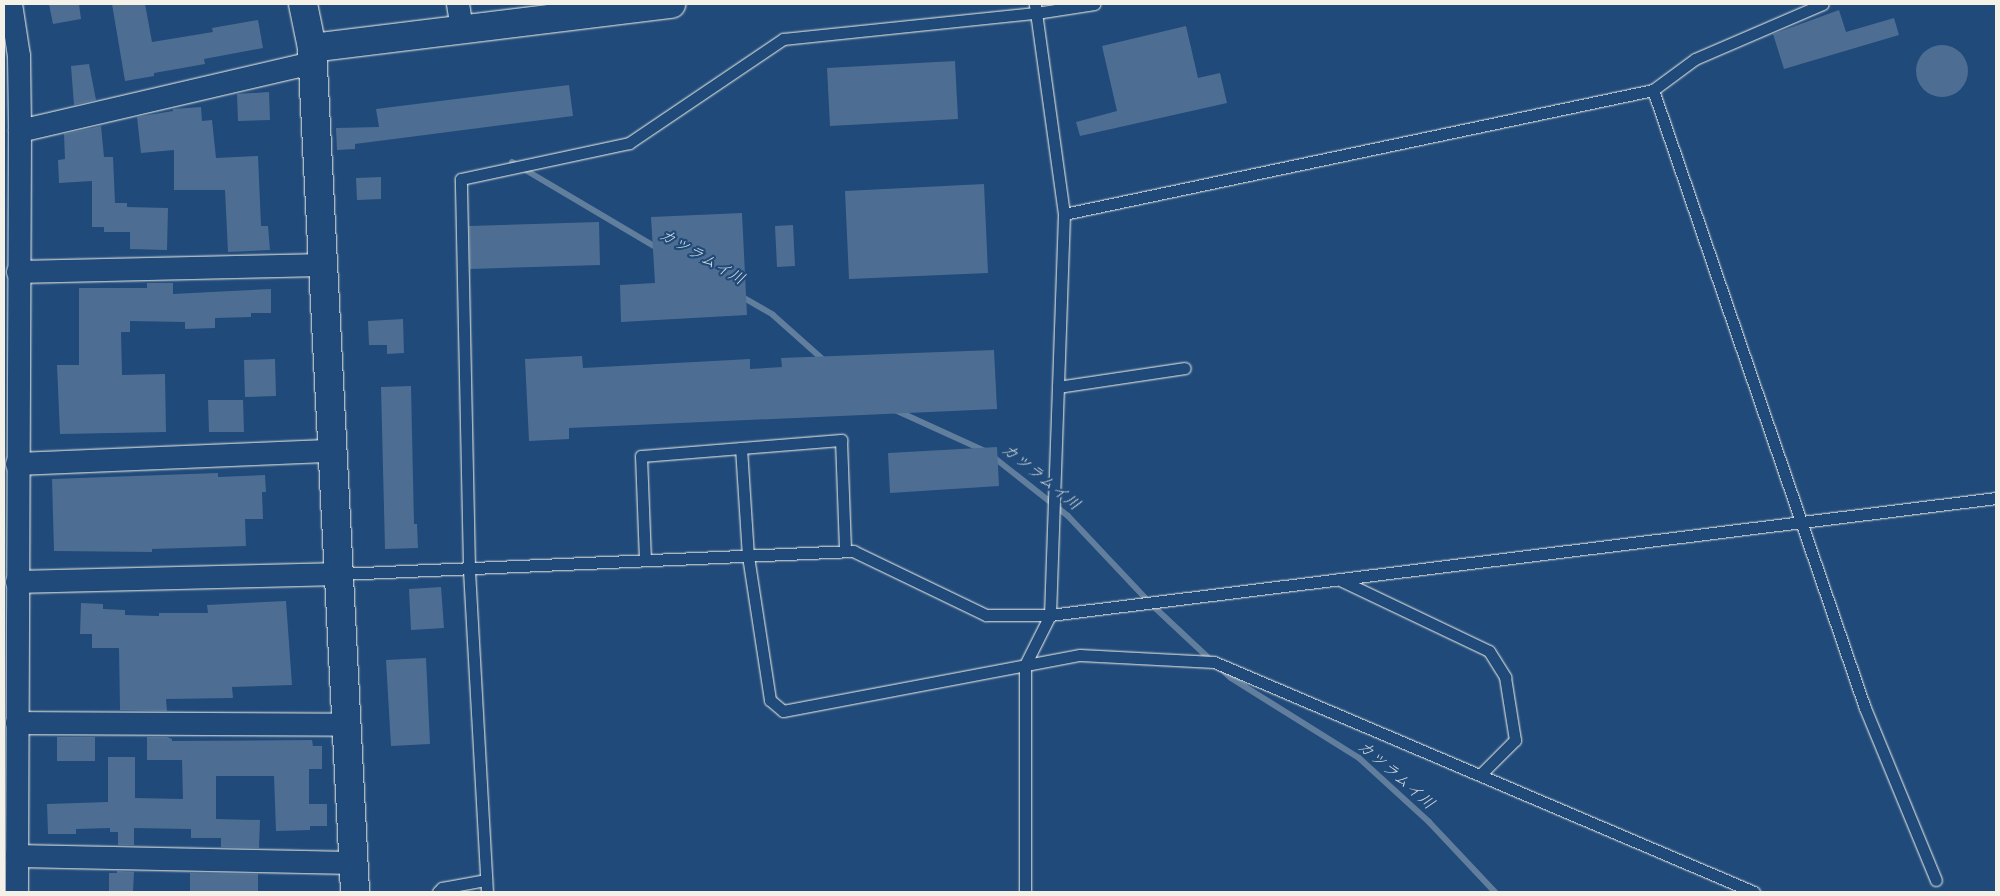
<!DOCTYPE html>
<html>
<head>
<meta charset="utf-8">
<style>
  body { margin:0 }
  #map { position:relative; width:2000px; height:896px; overflow:hidden; background:#1f4a7a; font-family:"Comic Neue","Klee One",sans-serif }
  div>[style] { position:absolute }
  [style*='--x'] { left:calc(var(--x)*1px); top:calc(var(--y)*1px); width:calc(var(--w)*1px); rotate:calc(var(--a)*1deg) }
  .stream>* { height:6px; margin:-3px; padding:0 3px; transform-origin:3px; border-radius:3px; background:#627e9d }
  .building>* { inset:0; background:#4d6e92 }
  .round { border-radius:50% }
  .roads { filter:drop-shadow(0 0 1px #f4f1e8) drop-shadow(0 0 1px #f4f1e8) }
  .lane>* { height:11px; margin:-5.5px; padding:0 5.5px; transform-origin:5.5px; border-radius:5.5px; background:#1f4a7a }
  .street>* { height:22px; margin:-11px; padding:0 11px; transform-origin:11px; border-radius:11px; background:#1f4a7a }
  .secondary>* { height:28px; margin:-14px; padding:0 14px; transform-origin:14px; border-radius:14px; background:#1f4a7a }
  span { translate:-50% -50%; white-space:nowrap; text-align:center; line-height:1.15; -webkit-text-stroke:4.5px #1f4a7a; paint-order:stroke }
  .water-label { font-size:16px; color:#dee0dd; font-style:italic }
  .frame { position:absolute; inset:0; border:5px solid #f4f1e8; pointer-events:none }
</style>
</head>
<body>
<div id="map">
  <div class="stream">
    <div style="--x:512;--y:162;--w:171;--a:30.6"></div>
    <div style="--x:739;--y:295;--w:39;--a:30"></div>
    <div style="--x:773;--y:315;--w:71;--a:41.6"></div>
    <div style="--x:895;--y:410;--w:101;--a:24.5"></div>
    <div style="--x:987;--y:452;--w:103;--a:38.3"></div>
    <div style="--x:1068;--y:516;--w:122;--a:46.7"></div>
    <div style="--x:1152;--y:605;--w:83;--a:43.1"></div>
    <div style="--x:1221;--y:669;--w:13;--a:42"></div>
    <div style="--x:1231;--y:678;--w:151;--a:32"></div>
    <div style="--x:1359;--y:758;--w:95;--a:42.4"></div>
    <div style="--x:1429;--y:822;--w:96;--a:46.7"></div>
  </div>
  <div class="building">
    <div style="clip-path:polygon(49px 4px,79px 4px,81px 19px,53px 24px)"></div>
    <div style="clip-path:polygon(112px 4px,145px 4px,152px 42px,213px 32px,212px 28px,258px 20px,263px 48px,204px 59px,205px 64px,154px 73px,154px 76px,125px 81px)"></div>
    <div style="clip-path:polygon(1839px 10px,1846px 32px,1894px 18px,1899px 35px,1784px 69px,1773px 34px)"></div>
    <div style="clip-path:polygon(1186px 26px,1198px 78px,1220px 73px,1227px 103px,1080px 136px,1076px 122px,1117px 111px,1102px 46px)"></div>
    <div class="round" style="left:1916px;top:45px;width:52px;height:52px"></div>
    <div style="clip-path:polygon(955px 61px,958px 119px,830px 126px,827px 68px)"></div>
    <div style="clip-path:polygon(89px 64px,96px 100px,74px 105px,71px 66px)"></div>
    <div style="clip-path:polygon(569px 85px,573px 116px,355px 144px,355px 149px,337px 150px,336px 128px,379px 127px,376px 109px)"></div>
    <div style="clip-path:polygon(269px 92px,270px 120px,238px 121px,237px 94px)"></div>
    <div style="clip-path:polygon(201px 107px,202px 121px,212px 120px,216px 158px,258px 156px,261px 226px,268px 226px,270px 250px,228px 252px,225px 190px,174px 190px,174px 150px,141px 153px,137px 117px,173px 111px,173px 109px)"></div>
    <div style="clip-path:polygon(101px 126px,104px 157px,113px 157px,115px 203px,127px 203px,127px 207px,168px 208px,167px 250px,130px 249px,130px 232px,104px 232px,104px 227px,92px 227px,92px 181px,59px 183px,58px 160px,65px 159px,64px 134px)"></div>
    <div style="clip-path:polygon(381px 177px,381px 199px,357px 200px,356px 178px)"></div>
    <div style="clip-path:polygon(984px 184px,988px 273px,849px 279px,845px 191px)"></div>
    <div style="clip-path:polygon(742px 213px,747px 315px,621px 322px,620px 285px,655px 283px,651px 217px)"></div>
    <div style="clip-path:polygon(599px 222px,600px 265px,470px 269px,469px 226px)"></div>
    <div style="clip-path:polygon(793px 225px,795px 266px,777px 267px,775px 226px)"></div>
    <div style="clip-path:polygon(147px 283px,173px 283px,173px 294px,271px 289px,271px 313px,251px 313px,251px 317px,215px 318px,215px 328px,185px 329px,185px 322px,130px 321px,130px 332px,121px 332px,122px 375px,165px 374px,166px 432px,60px 434px,57px 365px,79px 365px,79px 288px,147px 288px)"></div>
    <div style="clip-path:polygon(403px 319px,404px 353px,387px 354px,387px 345px,369px 345px,368px 321px)"></div>
    <div style="clip-path:polygon(994px 350px,997px 409px,569px 428px,569px 439px,529px 441px,525px 359px,582px 356px,583px 368px,750px 359px,750px 369px,782px 367px,781px 358px)"></div>
    <div style="clip-path:polygon(275px 359px,276px 396px,245px 397px,244px 360px)"></div>
    <div style="clip-path:polygon(411px 386px,414px 524px,417px 524px,418px 548px,385px 549px,381px 387px)"></div>
    <div style="clip-path:polygon(208px 400px,243px 400px,244px 432px,209px 432px)"></div>
    <div style="clip-path:polygon(997px 447px,999px 486px,890px 493px,888px 453px)"></div>
    <div style="clip-path:polygon(218px 473px,218px 477px,265px 475px,266px 492px,262px 492px,263px 519px,245px 519px,246px 546px,152px 549px,152px 552px,54px 551px,52px 479px)"></div>
    <div style="clip-path:polygon(441px 587px,444px 628px,411px 630px,409px 589px)"></div>
    <div style="clip-path:polygon(286px 601px,292px 685px,232px 687px,233px 698px,166px 699px,167px 711px,120px 710px,119px 648px,92px 648px,92px 634px,80px 634px,81px 603px,103px 604px,103px 609px,125px 610px,125px 615px,159px 616px,159px 613px,208px 613px,207px 605px)"></div>
    <div style="clip-path:polygon(426px 658px,430px 744px,391px 746px,386px 660px)"></div>
    <div style="clip-path:polygon(57px 737px,95px 737px,95px 761px,57px 761px)"></div>
    <div style="clip-path:polygon(147px 737px,167px 737px,172px 739px,172px 741px,312px 740px,313px 746px,322px 746px,322px 769px,309px 769px,309px 804px,327px 804px,327px 826px,310px 826px,310px 830px,276px 831px,274px 776px,216px 776px,216px 819px,260px 820px,259px 848px,221px 847px,221px 838px,191px 838px,191px 829px,134px 828px,134px 845px,118px 845px,118px 832px,110px 832px,110px 828px,76px 829px,76px 834px,48px 834px,47px 804px,108px 802px,108px 757px,135px 757px,135px 798px,183px 799px,182px 760px,147px 760px)"></div>
    <div style="clip-path:polygon(117px 871px,134px 872px,133px 892px,109px 892px,109px 873px,117px 873px)"></div>
    <div style="clip-path:polygon(190px 873px,258px 874px,258px 892px,190px 892px)"></div>
  </div>
  <div class="roads">
    <div class="lane">
      <div style="--x:1653;--y:90;--w:52;--a:-36.4"></div>
      <div style="--x:1695;--y:59;--w:139;--a:-23.3"></div>
      <div style="--x:1064;--y:214;--w:602;--a:-11.89"></div>
      <div style="--x:1653;--y:90;--w:653;--a:71.07"></div>
      <div style="--x:1865;--y:708;--w:186;--a:67.6"></div>
      <div style="--x:1058;--y:387;--w:128;--a:-8.5"></div>
      <div style="--x:741;--y:448;--w:108;--a:86.3"></div>
      <div style="--x:748;--y:556;--w:146;--a:81.3"></div>
      <div style="--x:770;--y:700;--w:17;--a:40"></div>
      <div style="--x:783;--y:711;--w:302;--a:-10.7"></div>
      <div style="--x:1080;--y:655;--w:134;--a:3"></div>
      <div style="--x:1214;--y:662;--w:587;--a:23.07"></div>
      <div style="--x:645;--y:560;--w:104;--a:-92.2"></div>
      <div style="--x:641;--y:456;--w:201;--a:-4.6"></div>
      <div style="--x:841;--y:440;--w:111;--a:87.9"></div>
      <div style="--x:340;--y:574;--w:514;--a:-2.57"></div>
      <div style="--x:853;--y:551;--w:148;--a:25.7"></div>
      <div style="--x:986;--y:615;--w:64;--a:0"></div>
      <div style="--x:1050;--y:615;--w:953;--a:-7.05"></div>
      <div style="--x:1338;--y:579;--w:167;--a:25.5"></div>
      <div style="--x:1489;--y:651;--w:31;--a:58"></div>
      <div style="--x:1505;--y:677;--w:64;--a:81"></div>
      <div style="--x:1515;--y:740;--w:49;--a:135"></div>
      <div style="--x:438;--y:892;--w:6;--a:-45"></div>
      <div style="--x:442;--y:888;--w:45;--a:-10.3"></div>
      <div style="--x:487;--y:892;--w:324;--a:-93.2"></div>
      <div style="--x:469;--y:568;--w:389;--a:-91.2"></div>
      <div style="--x:461;--y:179;--w:172;--a:-12.1"></div>
      <div style="--x:629;--y:143;--w:186;--a:-34"></div>
      <div style="--x:783;--y:39;--w:254;--a:-5.9"></div>
      <div style="--x:1036;--y:13;--w:59;--a:-8.8"></div>
      <div style="--x:1025;--y:892;--w:227;--a:-90"></div>
      <div style="--x:1025;--y:665;--w:56;--a:-63.4"></div>
      <div style="--x:1050;--y:615;--w:401;--a:-88"></div>
      <div style="--x:1064;--y:214;--w:212;--a:-97.9"></div>
    </div>
    <div class="street">
      <div style="--x:11;--y:4;--w:53;--a:81.3"></div>
      <div style="--x:19;--y:56;--w:75;--a:89.2"></div>
      <div style="--x:20;--y:131;--w:761;--a:90.23"></div>
      <div style="--x:458;--y:4;--w:26;--a:81"></div>
      <div style="--x:20;--y:131;--w:301;--a:-13.1"></div>
      <div style="--x:18;--y:272;--w:305;--a:-1.3"></div>
      <div style="--x:17;--y:464;--w:316;--a:-2.4"></div>
      <div style="--x:17;--y:582;--w:323;--a:-1.4"></div>
      <div style="--x:17;--y:723;--w:330;--a:0.3"></div>
      <div style="--x:17;--y:856;--w:336;--a:1.2"></div>
    </div>
    <div class="secondary">
      <div style="--x:303;--y:4;--w:45;--a:78.4"></div>
      <div style="--x:312;--y:48;--w:845;--a:87.08"></div>
      <div style="--x:312;--y:48;--w:362;--a:-7"></div>
    </div>
  </div>
  <div class="water-label">
    <span style="left:702px;top:257px;rotate:30deg">カツラムイ川</span>
    <span style="left:1041px;top:477px;rotate:39deg">カツラムイ川</span>
    <span style="left:1396px;top:775px;rotate:41deg">カツラムイ川</span>
  </div>
  <div class="frame"></div>
</div>
</body>
</html>
